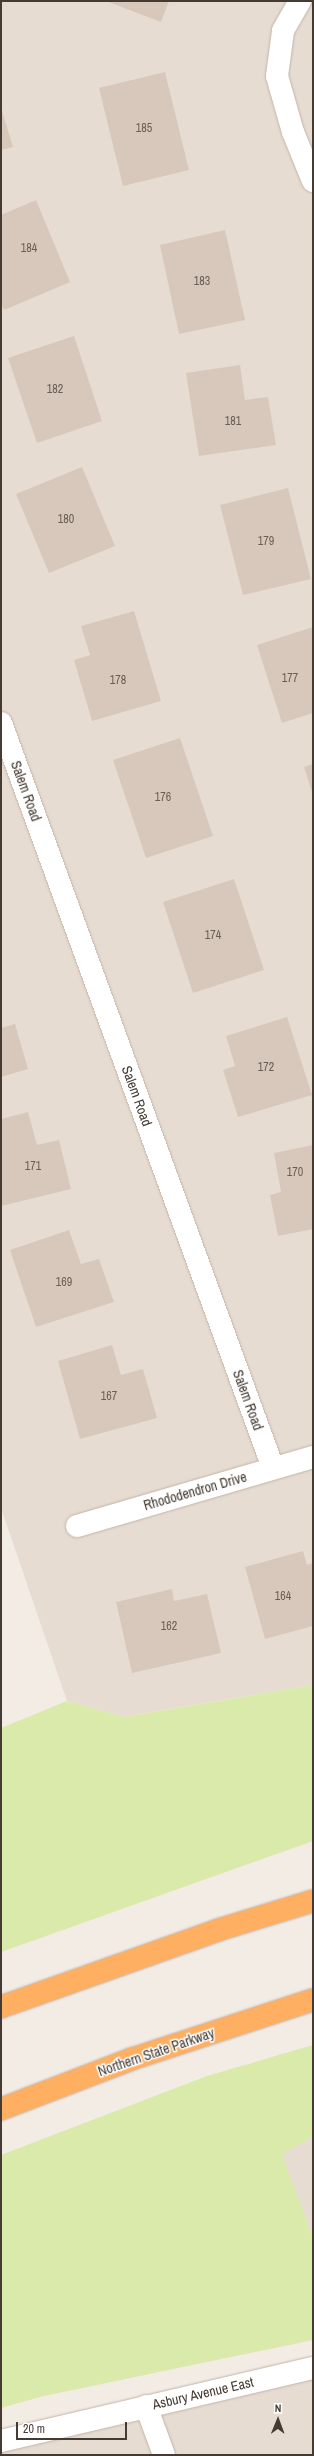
<!DOCTYPE html>
<html>
<head>
<meta charset="utf-8">
<style>
  body { margin:0 }
  #map { position:relative; width:314px; height:2456px; overflow:hidden; background:#f3ece4; font-family:"Archivo Narrow",sans-serif }
  div>[style] { position:absolute }
  [style*='--x'] { left:calc(var(--x)*1px); top:calc(var(--y)*1px); width:calc(var(--w)*1px); rotate:calc(var(--a)*1deg) }
  .residential>* { inset:0; background:#e7dcd1 }
  .green>* { inset:0; background:#d9eaaa }
  .building>* { inset:0; background:#d8c8bb }
  .roads { filter:drop-shadow(0 0 1px #c2b4a9) drop-shadow(0 0 1px #c2b4a9) }
  .minor>* { height:22px; margin:-11px; padding:0 11px; transform-origin:11px; border-radius:11px; background:#fff }
  .motorway>* { height:22px; margin:-11px; padding:0 11px; transform-origin:11px; border-radius:11px; background:#ffaf62 }
  span { translate:-50% -50%; white-space:nowrap; text-align:center; line-height:1.15; -webkit-text-stroke:3px #fff; paint-order:stroke }
  .number-label { font-size:12px; color:#6a5e55 }
  .number-label span { -webkit-text-stroke-width:0 }
  .street-label { font-size:14px; color:#453b33 }
  .frame { position:absolute; inset:0; border:2px solid #453b33; pointer-events:none }
  .north { position:absolute; left:258px; top:2400px; width:40px; height:40px; -webkit-text-stroke:3px #fff; paint-order:stroke; rotate:1deg; font-size:11px; font-weight:700; line-height:16px; text-align:center; color:#453b33 }
  .north::after { content:''; display:block; margin:auto; width:14px; height:18px; background:#453b33; clip-path:polygon(50% 0,100% 100%,50% 72%,0 100%) }
  .scale { position:absolute; left:16px; top:2422px; width:111px; height:18px; box-sizing:border-box; border:2px solid #453b33; border-top:0; padding-left:5px; font-size:12px; line-height:14px; white-space:nowrap; color:#453b33; -webkit-text-stroke:3px #fff; paint-order:stroke }
</style>
</head>
<body>
<div id="map">
  <div class="residential">
    <div style="clip-path:polygon(1px 1px,313px 1px,313px 1685px,123px 1717px,67px 1701px,1px 1508px)"></div>
    <div style="clip-path:polygon(313px 2137px,313px 2238px,281px 2154px)"></div>
    <div style="clip-path:polygon(313px 2368px,313px 2455px,1px 2455px,1px 2441px)"></div>
  </div>
  <div class="green">
    <div style="clip-path:polygon(313px 1685px,313px 1841px,1px 1952px,1px 1728px,67px 1701px,124px 1717px)"></div>
    <div style="clip-path:polygon(313px 2045px,313px 2137px,282px 2154px,313px 2238px,313px 2340px,44px 2396px,1px 2408px,1px 2155px,207px 2076px)"></div>
  </div>
  <div class="building">
    <div style="clip-path:polygon(106px 1px,169px 1px,161px 22px)"></div>
    <div style="clip-path:polygon(165px 72px,189px 170px,123px 186px,99px 88px)"></div>
    <div style="clip-path:polygon(1px 108px,13px 147px,1px 150px)"></div>
    <div style="clip-path:polygon(36px 200px,70px 282px,4px 310px,1px 303px,1px 215px)"></div>
    <div style="clip-path:polygon(225px 230px,245px 320px,179px 334px,160px 245px)"></div>
    <div style="clip-path:polygon(74px 336px,102px 421px,37px 443px,8px 358px)"></div>
    <div style="clip-path:polygon(240px 365px,245px 400px,268px 397px,276px 445px,199px 456px,186px 373px)"></div>
    <div style="clip-path:polygon(82px 467px,115px 546px,49px 573px,16px 494px)"></div>
    <div style="clip-path:polygon(288px 488px,311px 579px,243px 595px,220px 505px)"></div>
    <div style="clip-path:polygon(134px 611px,161px 701px,92px 721px,74px 660px,90px 655px,81px 626px)"></div>
    <div style="clip-path:polygon(313px 627px,313px 713px,282px 723px,257px 645px)"></div>
    <div style="clip-path:polygon(180px 738px,213px 836px,146px 858px,113px 760px)"></div>
    <div style="clip-path:polygon(313px 764px,313px 795px,304px 767px)"></div>
    <div style="clip-path:polygon(234px 879px,264px 970px,193px 993px,163px 902px)"></div>
    <div style="clip-path:polygon(287px 1017px,312px 1095px,238px 1117px,223px 1070px,235px 1066px,226px 1036px)"></div>
    <div style="clip-path:polygon(15px 1024px,28px 1069px,1px 1077px,1px 1028px)"></div>
    <div style="clip-path:polygon(28px 1112px,37px 1145px,59px 1140px,71px 1189px,1px 1206px,1px 1119px)"></div>
    <div style="clip-path:polygon(313px 1145px,313px 1229px,278px 1236px,270px 1195px,281px 1192px,274px 1153px)"></div>
    <div style="clip-path:polygon(69px 1230px,81px 1264px,99px 1259px,114px 1302px,36px 1327px,10px 1250px)"></div>
    <div style="clip-path:polygon(112px 1345px,121px 1375px,143px 1369px,157px 1418px,80px 1439px,58px 1361px)"></div>
    <div style="clip-path:polygon(303px 1551px,307px 1565px,313px 1563px,313px 1626px,265px 1639px,245px 1567px)"></div>
    <div style="clip-path:polygon(172px 1589px,174px 1601px,207px 1594px,221px 1653px,132px 1673px,116px 1602px)"></div>
  </div>
  <div class="roads">
    <div class="minor">
      <div style="--x:300;--y:1;--w:34;--a:120"></div>
      <div style="--x:283;--y:31;--w:45;--a:97.6"></div>
      <div style="--x:277;--y:76;--w:58;--a:74.1"></div>
      <div style="--x:293;--y:132;--w:53;--a:67.8"></div>
      <div style="--x:1;--y:723;--w:793;--a:69.94"></div>
      <div style="--x:77;--y:1526;--w:246;--a:-16.3"></div>
      <div style="--x:146;--y:2406;--w:52;--a:69.8"></div>
      <div style="--x:1;--y:2441;--w:320;--a:-13.2"></div>
    </div>
    <div class="motorway">
      <div style="--x:1;--y:2007;--w:230;--a:-19.5"></div>
      <div style="--x:218;--y:1930;--w:99;--a:-17"></div>
      <div style="--x:1;--y:2109;--w:140;--a:-20.9"></div>
      <div style="--x:132;--y:2059;--w:190;--a:-18.1"></div>
    </div>
  </div>
  <div class="number-label">
    <span style="left:144px;top:129px">185</span>
    <span style="left:29px;top:249px">184</span>
    <span style="left:202px;top:282px">183</span>
    <span style="left:55px;top:390px">182</span>
    <span style="left:233px;top:422px">181</span>
    <span style="left:66px;top:520px">180</span>
    <span style="left:266px;top:542px">179</span>
    <span style="left:290px;top:679px">177</span>
    <span style="left:118px;top:681px">178</span>
    <span style="left:163px;top:798px">176</span>
    <span style="left:213px;top:936px">174</span>
    <span style="left:266px;top:1068px">172</span>
    <span style="left:33px;top:1167px">171</span>
    <span style="left:295px;top:1173px">170</span>
    <span style="left:64px;top:1283px">169</span>
    <span style="left:109px;top:1397px">167</span>
    <span style="left:283px;top:1597px">164</span>
    <span style="left:169px;top:1627px">162</span>
  </div>
  <div class="street-label">
    <span style="left:26px;top:791px;rotate:70deg">Salem Road</span>
    <span style="left:137px;top:1096px;rotate:70deg">Salem Road</span>
    <span style="left:248px;top:1400px;rotate:70deg">Salem Road</span>
    <span style="left:195px;top:1491px;rotate:-16deg">Rhododendron Drive</span>
    <span style="left:156px;top:2052px;rotate:-19deg">Northern State Parkway</span>
    <span style="left:203px;top:2393px;rotate:-13deg">Asbury Avenue East</span>
  </div>
  <div class="frame"></div>
  <div class="north">N</div>
  <div class="scale">20 m</div>
</div>
</body>
</html>
